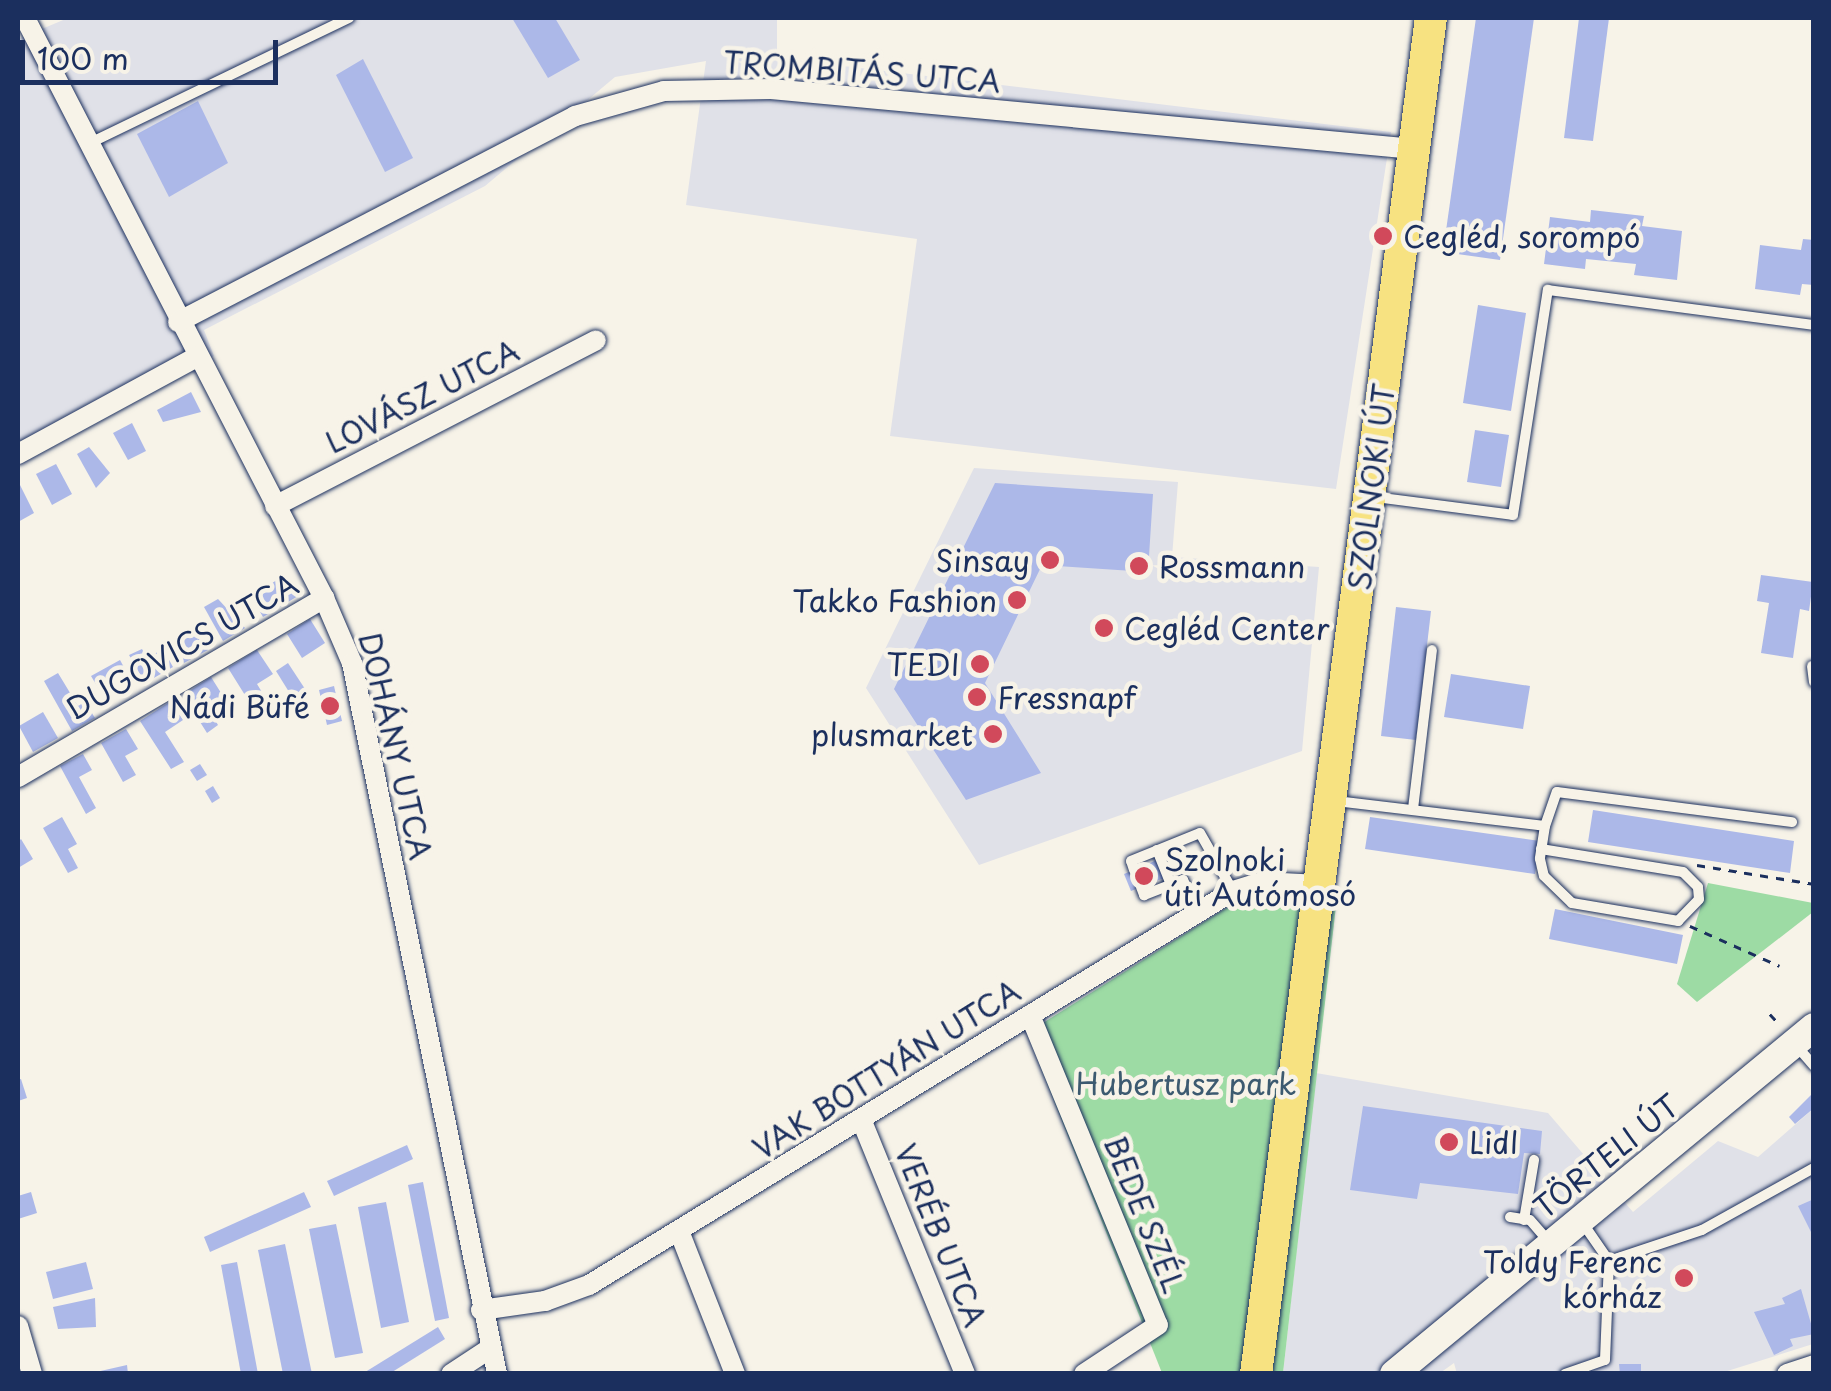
<!DOCTYPE html>
<html>
<head>
<meta charset="utf-8">
<style>
  body { margin:0 }
  #map { position:relative; width:1831px; height:1391px; overflow:hidden; background:#f7f3e8; font-family:"Playpen Sans",sans-serif }
  div>[style] { position:absolute }
  [style*='--x'] { left:calc(var(--x)*1px); top:calc(var(--y)*1px); width:calc(var(--w)*1px); rotate:calc(var(--a)*1deg) }
  .built>* { inset:0; background:#e0e1e8 }
  .green>* { inset:0; background:#9ddba4 }
  .building>* { inset:0; background:#acb8e8 }
  .path>* { height:2.5px; margin-top:-1.25px; transform-origin:0; background:repeating-linear-gradient(90deg,#1b2f5e 0 8px,transparent 0 16px) }
  .roads { filter:drop-shadow(0 0 2px #1b2f5e) drop-shadow(0 0 2px #1b2f5e) }
  .lane>* { height:10px; margin:-5px; padding:0 5px; transform-origin:5px; border-radius:5px; background:#f7f3e8 }
  .street>* { height:20px; margin:-10px; padding:0 10px; transform-origin:10px; border-radius:10px; background:#f7f3e8 }
  .secondary>* { height:28px; margin:-14px; padding:0 14px; transform-origin:14px; border-radius:14px; background:#f7f3e8 }
  .primary>* { height:32px; margin:-16px; padding:0 16px; transform-origin:16px; border-radius:16px; background:#f7e281 }
  .dots>* { width:28px; height:28px; translate:-50% -50%; box-sizing:border-box; border:5px solid #f7f3e8; border-radius:50% }
  span { translate:-50% -50%; white-space:nowrap; text-align:center; line-height:1.15; -webkit-text-stroke:9px #f7f3e8; paint-order:stroke }
  .street-label { font-size:30px; color:#1b2f5e }
  .poi-label { font-size:30px; color:#1b2f5e }
  .left { translate:0 -50%; text-align:left }
  .right { translate:-100% -50%; text-align:right }
  .park-label { font-size:30px; color:#3c5a70 }
  .frame { position:absolute; inset:0; border:20px solid #1b2f5e; pointer-events:none }
  .scale { position:absolute; left:20px; top:40px; width:258px; height:45px; box-sizing:border-box; border:5px solid #1b2f5e; border-top:0; padding-left:12px; font-size:30px; line-height:35px; white-space:nowrap; color:#1b2f5e; -webkit-text-stroke:8px #f7f3e8; paint-order:stroke }
</style>
</head>
<body>
<div id="map">
  <div class="built">
    <div style="clip-path:polygon(68px 18px,777px 18px,777px 58px,1391px 132px,1336px 489px,890px 436px,917px 239px,686px 205px,706px 61px,615px 77px,485px 186px,204px 330px,214px 356px,18px 461px,18px 39px)"></div>
    <div style="clip-path:polygon(974px 468px,1178px 482px,1172px 557px,1319px 567px,1302px 751px,979px 865px,866px 688px)"></div>
    <div style="clip-path:polygon(1316px 1073px,1548px 1113px,1633px 1212px,1718px 1141px,1758px 1157px,1813px 1109px,1813px 1344px,1721px 1373px,1457px 1374px,1454px 1363px,1440px 1373px,1283px 1374px)"></div>
  </div>
  <div class="green">
    <div style="clip-path:polygon(1708px 883px,1813px 903px,1813px 912px,1697px 1002px,1677px 984px)"></div>
    <div style="clip-path:polygon(1282px 891px,1337px 897px,1283px 1373px,1162px 1373px,1027px 1033px,1250px 893px)"></div>
  </div>
  <div class="building">
    <div style="clip-path:polygon(512px 18px,555px 18px,580px 60px,548px 78px)"></div>
    <div style="clip-path:polygon(1476px 18px,1534px 18px,1500px 260px,1443px 252px)"></div>
    <div style="clip-path:polygon(1579px 18px,1609px 18px,1593px 141px,1564px 138px)"></div>
    <div style="clip-path:polygon(363px 59px,413px 158px,385px 172px,336px 75px)"></div>
    <div style="clip-path:polygon(198px 101px,228px 163px,169px 197px,137px 134px)"></div>
    <div style="clip-path:polygon(1591px 210px,1644px 216px,1642px 226px,1682px 231px,1677px 280px,1634px 275px,1636px 264px,1586px 259px,1585px 269px,1544px 264px,1550px 217px,1590px 222px)"></div>
    <div style="clip-path:polygon(1803px 239px,1814px 240px,1814px 285px,1802px 284px,1800px 295px,1755px 289px,1760px 245px,1801px 250px)"></div>
    <div style="clip-path:polygon(1478px 305px,1526px 313px,1511px 411px,1463px 403px)"></div>
    <div style="clip-path:polygon(191px 392px,201px 412px,163px 422px,157px 410px)"></div>
    <div style="clip-path:polygon(132px 423px,146px 451px,128px 460px,113px 433px)"></div>
    <div style="clip-path:polygon(1475px 430px,1509px 435px,1501px 487px,1467px 482px)"></div>
    <div style="clip-path:polygon(89px 447px,110px 473px,96px 488px,77px 454px)"></div>
    <div style="clip-path:polygon(56px 464px,72px 494px,52px 505px,36px 474px)"></div>
    <div style="clip-path:polygon(18px 481px,34px 513px,18px 522px)"></div>
    <div style="clip-path:polygon(995px 483px,1153px 494px,1148px 572px,1042px 565px,985px 683px,1041px 773px,966px 800px,894px 689px)"></div>
    <div style="clip-path:polygon(285px 575px,298px 596px,263px 617px,251px 596px)"></div>
    <div style="clip-path:polygon(1761px 575px,1813px 582px,1809px 611px,1800px 609px,1793px 658px,1761px 653px,1769px 603px,1757px 601px)"></div>
    <div style="clip-path:polygon(218px 599px,245px 628px,223px 641px,204px 607px)"></div>
    <div style="clip-path:polygon(1396px 607px,1431px 611px,1416px 740px,1381px 736px)"></div>
    <div style="clip-path:polygon(310px 619px,325px 643px,302px 658px,287px 634px)"></div>
    <div style="clip-path:polygon(197px 631px,208px 650px,184px 663px,174px 645px)"></div>
    <div style="clip-path:polygon(142px 649px,147px 658px,163px 649px,173px 667px,145px 683px,129px 655px)"></div>
    <div style="clip-path:polygon(257px 650px,273px 674px,257px 684px,271px 707px,258px 716px,228px 668px)"></div>
    <div style="clip-path:polygon(120px 660px,131px 680px,103px 696px,91px 676px)"></div>
    <div style="clip-path:polygon(288px 663px,307px 692px,294px 700px,276px 671px)"></div>
    <div style="clip-path:polygon(58px 673px,78px 706px,85px 702px,95px 718px,72px 731px,44px 681px)"></div>
    <div style="clip-path:polygon(1451px 674px,1530px 686px,1523px 729px,1444px 717px)"></div>
    <div style="clip-path:polygon(211px 677px,223px 696px,207px 706px,218px 725px,207px 733px,183px 695px)"></div>
    <div style="clip-path:polygon(334px 686px,342px 721px,327px 725px,319px 690px)"></div>
    <div style="clip-path:polygon(171px 701px,183px 720px,165px 732px,184px 762px,171px 769px,140px 721px)"></div>
    <div style="clip-path:polygon(43px 712px,58px 738px,33px 752px,19px 726px)"></div>
    <div style="clip-path:polygon(126px 729px,138px 749px,125px 756px,136px 775px,123px 782px,101px 743px)"></div>
    <div style="clip-path:polygon(83px 754px,92px 770px,79px 777px,96px 808px,86px 814px,60px 766px)"></div>
    <div style="clip-path:polygon(200px 764px,207px 775px,197px 781px,190px 770px)"></div>
    <div style="clip-path:polygon(213px 786px,220px 798px,212px 803px,205px 791px)"></div>
    <div style="clip-path:polygon(1593px 810px,1794px 841px,1790px 873px,1588px 842px)"></div>
    <div style="clip-path:polygon(62px 817px,77px 844px,68px 849px,78px 868px,68px 873px,43px 828px)"></div>
    <div style="clip-path:polygon(1370px 817px,1540px 841px,1535px 874px,1365px 849px)"></div>
    <div style="clip-path:polygon(21px 839px,33px 859px,18px 868px,18px 842px)"></div>
    <div style="clip-path:polygon(1157px 860px,1164px 878px,1131px 891px,1124px 874px)"></div>
    <div style="clip-path:polygon(1555px 909px,1683px 935px,1677px 964px,1549px 939px)"></div>
    <div style="clip-path:polygon(21px 1079px,27px 1098px,18px 1101px,18px 1080px)"></div>
    <div style="clip-path:polygon(1814px 1092px,1814px 1108px,1795px 1124px,1789px 1117px)"></div>
    <div style="clip-path:polygon(1363px 1106px,1542px 1131px,1540px 1154px,1524px 1153px,1518px 1194px,1420px 1183px,1417px 1199px,1350px 1190px)"></div>
    <div style="clip-path:polygon(407px 1145px,413px 1159px,334px 1196px,327px 1181px)"></div>
    <div style="clip-path:polygon(423px 1182px,449px 1318px,435px 1321px,408px 1185px)"></div>
    <div style="clip-path:polygon(31px 1192px,37px 1213px,18px 1219px,18px 1196px)"></div>
    <div style="clip-path:polygon(304px 1192px,311px 1207px,210px 1252px,204px 1237px)"></div>
    <div style="clip-path:polygon(1814px 1199px,1814px 1238px,1798px 1206px)"></div>
    <div style="clip-path:polygon(386px 1202px,409px 1322px,381px 1328px,358px 1207px)"></div>
    <div style="clip-path:polygon(336px 1224px,363px 1353px,335px 1358px,309px 1229px)"></div>
    <div style="clip-path:polygon(285px 1244px,312px 1374px,283px 1374px,258px 1250px)"></div>
    <div style="clip-path:polygon(86px 1262px,93px 1289px,53px 1299px,46px 1272px)"></div>
    <div style="clip-path:polygon(237px 1262px,258px 1374px,241px 1374px,221px 1265px)"></div>
    <div style="clip-path:polygon(1801px 1289px,1814px 1334px,1790px 1339px,1793px 1346px,1774px 1355px,1754px 1312px,1785px 1304px,1782px 1298px)"></div>
    <div style="clip-path:polygon(95px 1298px,96px 1327px,58px 1329px,53px 1307px)"></div>
    <div style="clip-path:polygon(438px 1327px,445px 1339px,389px 1374px,362px 1374px)"></div>
    <div style="clip-path:polygon(1619px 1364px,1641px 1364px,1641px 1374px,1620px 1374px)"></div>
    <div style="clip-path:polygon(127px 1365px,128px 1374px,97px 1374px,96px 1372px)"></div>
  </div>
  <div class="path">
    <div style="--x:1697;--y:865;--w:119;--a:9.2"></div>
    <div style="--x:1690;--y:926;--w:98;--a:24"></div>
    <div style="--x:1770;--y:1014;--w:13;--a:48"></div>
  </div>
  <div class="roads">
    <div class="lane">
      <div style="--x:90;--y:143;--w:288;--a:-25.8"></div>
      <div style="--x:1375;--y:497;--w:139;--a:7.4"></div>
      <div style="--x:1513;--y:515;--w:228;--a:-81.2"></div>
      <div style="--x:1548;--y:290;--w:268;--a:7.5"></div>
      <div style="--x:1812;--y:666;--w:16;--a:83"></div>
      <div style="--x:1336;--y:801;--w:210;--a:6.8"></div>
      <div style="--x:1545;--y:826;--w:33;--a:99"></div>
      <div style="--x:1540;--y:859;--w:17;--a:77"></div>
      <div style="--x:1544;--y:876;--w:39;--a:44"></div>
      <div style="--x:1572;--y:903;--w:108;--a:9.6"></div>
      <div style="--x:1678;--y:921;--w:30;--a:-46"></div>
      <div style="--x:1699;--y:899;--w:12;--a:-95"></div>
      <div style="--x:1698;--y:887;--w:21;--a:-135"></div>
      <div style="--x:1683;--y:872;--w:144;--a:-170.8"></div>
      <div style="--x:1413;--y:809;--w:160;--a:-83.2"></div>
      <div style="--x:1545;--y:826;--w:36;--a:-71"></div>
      <div style="--x:1557;--y:792;--w:237;--a:7.3"></div>
      <div style="--x:1157;--y:850;--w:37;--a:68"></div>
      <div style="--x:1134;--y:870;--w:9;--a:-108"></div>
      <div style="--x:1131;--y:861;--w:74;--a:-22.1"></div>
      <div style="--x:1200;--y:833;--w:67;--a:60.4"></div>
      <div style="--x:1141;--y:887;--w:9;--a:69"></div>
      <div style="--x:1144;--y:895;--w:42;--a:-21"></div>
      <div style="--x:1183;--y:880;--w:37;--a:64"></div>
      <div style="--x:1795;--y:1044;--w:29;--a:49"></div>
      <div style="--x:1510;--y:1217;--w:20;--a:9"></div>
      <div style="--x:1530;--y:1220;--w:30;--a:49"></div>
      <div style="--x:1524;--y:1220;--w:61;--a:-80.5"></div>
      <div style="--x:1609;--y:1261;--w:98;--a:-18.4"></div>
      <div style="--x:1702;--y:1230;--w:128;--a:-29"></div>
      <div style="--x:1565;--y:1374;--w:42;--a:-19.3"></div>
      <div style="--x:1605;--y:1360;--w:99;--a:-87.7"></div>
      <div style="--x:1609;--y:1261;--w:47;--a:-124.7"></div>
    </div>
    <div class="street">
      <div style="--x:25;--y:18;--w:653;--a:62.73"></div>
      <div style="--x:324;--y:598;--w:71;--a:66.7"></div>
      <div style="--x:352;--y:663;--w:726;--a:78.47"></div>
      <div style="--x:178;--y:322;--w:447;--a:-27.4"></div>
      <div style="--x:575;--y:116;--w:92;--a:-15.7"></div>
      <div style="--x:664;--y:91;--w:107;--a:-1.1"></div>
      <div style="--x:771;--y:89;--w:646;--a:5.33"></div>
      <div style="--x:18;--y:454;--w:204;--a:-28.5"></div>
      <div style="--x:275;--y:506;--w:361;--a:-27.3"></div>
      <div style="--x:18;--y:777;--w:355;--a:-30.3"></div>
      <div style="--x:1030;--y:1015;--w:335;--a:67.6"></div>
      <div style="--x:1158;--y:1325;--w:89;--a:146.5"></div>
      <div style="--x:861;--y:1119;--w:275;--a:67.8"></div>
      <div style="--x:679;--y:1231;--w:154;--a:68.6"></div>
      <div style="--x:481;--y:1310;--w:65;--a:-8"></div>
      <div style="--x:545;--y:1301;--w:47;--a:-20"></div>
      <div style="--x:589;--y:1285;--w:755;--a:-31.46"></div>
      <div style="--x:1233;--y:891;--w:31;--a:-17"></div>
      <div style="--x:1263;--y:882;--w:56;--a:3.1"></div>
      <div style="--x:18;--y:1326;--w:50;--a:73.7"></div>
      <div style="--x:451;--y:1374;--w:45;--a:-33.3"></div>
      <div style="--x:1787;--y:1374;--w:28;--a:-18"></div>
    </div>
    <div class="secondary">
      <div style="--x:1394;--y:1374;--w:545;--a:-39.56"></div>
    </div>
    <div class="primary">
      <div style="--x:1256;--y:1374;--w:1367;--a:-82.65"></div>
    </div>
  </div>
  <div class="dots">
    <div style="left:1383px;top:236px;background:#d1495b"></div>
    <div style="left:1050px;top:560px;background:#d1495b"></div>
    <div style="left:1139px;top:566px;background:#d1495b"></div>
    <div style="left:1017px;top:600px;background:#d1495b"></div>
    <div style="left:1104px;top:628px;background:#d1495b"></div>
    <div style="left:980px;top:664px;background:#d1495b"></div>
    <div style="left:977px;top:697px;background:#d1495b"></div>
    <div style="left:330px;top:706px;background:#d1495b"></div>
    <div style="left:993px;top:734px;background:#d1495b"></div>
    <div style="left:1144px;top:876px;background:#d1495b"></div>
    <div style="left:1449px;top:1142px;background:#d1495b"></div>
    <div style="left:1684px;top:1278px;background:#d1495b"></div>
  </div>
  <div class="street-label">
    <span style="left:862px;top:71px;rotate:4deg">TROMBITÁS UTCA</span>
    <span style="left:422px;top:396px;rotate:-27deg">LOVÁSZ UTCA</span>
    <span style="left:1371px;top:487px;rotate:-83deg">SZOLNOKI ÚT</span>
    <span style="left:182px;top:646px;rotate:-30deg">DUGOVICS UTCA</span>
    <span style="left:396px;top:746px;rotate:77deg">DOHÁNY UTCA</span>
    <span style="left:886px;top:1069px;rotate:-32deg">VAK BOTTYÁN UTCA</span>
    <span style="left:1606px;top:1156px;rotate:-39deg">TÖRTELI ÚT</span>
    <span style="left:1145px;top:1214px;rotate:68deg">BEDE SZÉL</span>
    <span style="left:941px;top:1235px;rotate:68deg">VERÉB UTCA</span>
  </div>
  <div class="poi-label">
    <span class="left" style="left:1403px;top:236px">Cegléd, sorompó</span>
    <span class="right" style="left:1030px;top:560px">Sinsay</span>
    <span class="left" style="left:1159px;top:566px">Rossmann</span>
    <span class="right" style="left:997px;top:600px">Takko Fashion</span>
    <span class="left" style="left:1124px;top:628px">Cegléd Center</span>
    <span class="right" style="left:960px;top:664px">TEDI</span>
    <span class="left" style="left:997px;top:697px">Fressnapf</span>
    <span class="right" style="left:310px;top:706px">Nádi Büfé</span>
    <span class="right" style="left:973px;top:734px">plusmarket</span>
    <span class="left" style="left:1164px;top:876px">Szolnoki<br>úti Autómosó</span>
    <span class="left" style="left:1469px;top:1142px">Lidl</span>
    <span class="right" style="left:1662px;top:1278px">Toldy Ferenc<br>kórház</span>
  </div>
  <div class="park-label">
    <span style="left:1186px;top:1083px">Hubertusz park</span>
  </div>
  <div class="frame"></div>
  <div class="scale">100 m</div>
</div>
</body>
</html>
